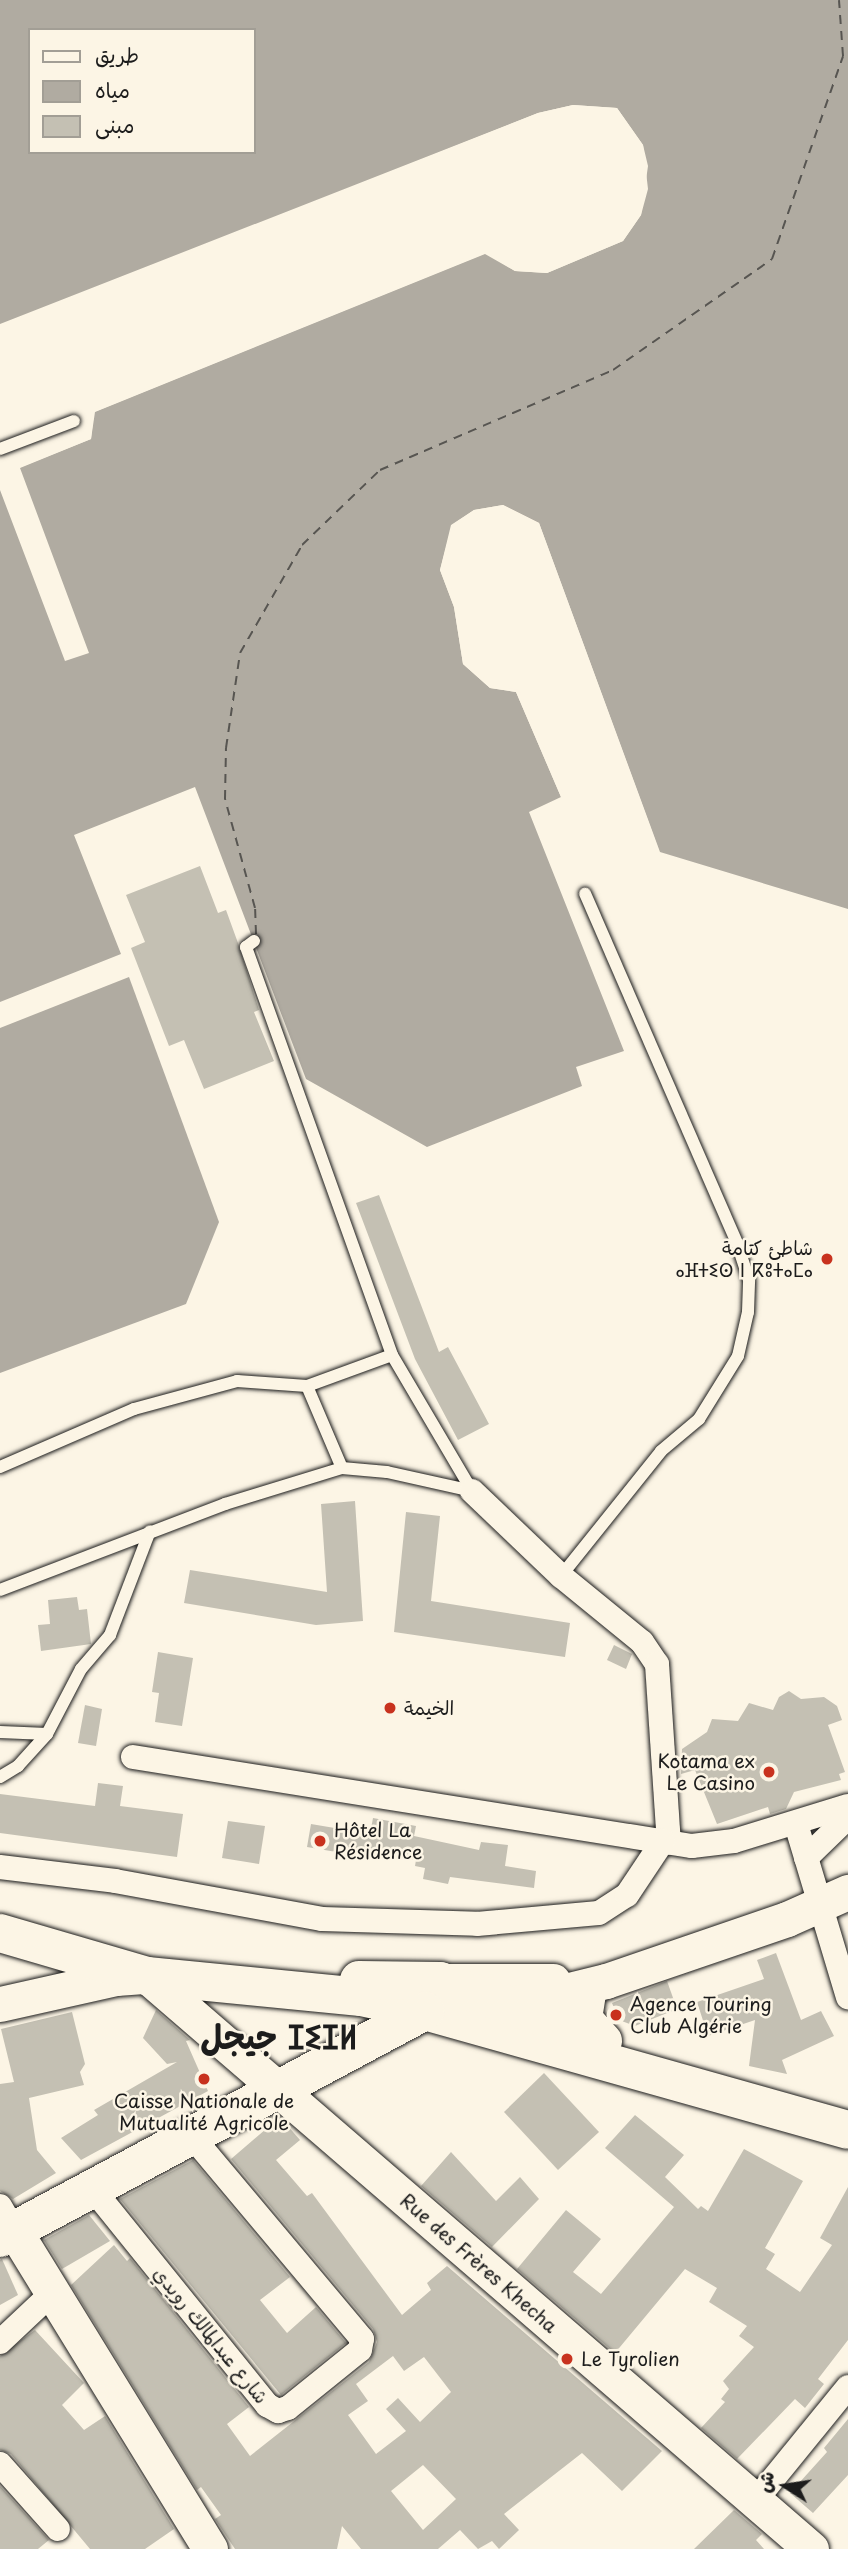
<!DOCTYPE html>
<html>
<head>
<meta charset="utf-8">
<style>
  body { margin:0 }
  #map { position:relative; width:848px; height:2549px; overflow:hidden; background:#fcf5e5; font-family:"Playpen Sans","Playpen Sans Arabic","Noto Sans Tifinagh",sans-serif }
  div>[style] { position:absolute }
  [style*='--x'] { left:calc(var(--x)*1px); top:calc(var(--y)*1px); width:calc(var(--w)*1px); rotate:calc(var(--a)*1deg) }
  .water>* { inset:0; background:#b0aba1 }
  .pier>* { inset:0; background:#fcf5e5 }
  .ferry>* { height:2px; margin-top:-1px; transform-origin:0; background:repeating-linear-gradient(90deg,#575551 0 9px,transparent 0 16px) }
  .building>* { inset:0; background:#c4c0b3 }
  .roads { filter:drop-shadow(0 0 2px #1c1c1c) drop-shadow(0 0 2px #1c1c1c) }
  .service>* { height:12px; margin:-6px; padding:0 6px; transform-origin:6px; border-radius:6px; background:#fcf5e5 }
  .minor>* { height:24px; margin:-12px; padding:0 12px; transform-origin:12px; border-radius:12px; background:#fcf5e5 }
  .secondary>* { height:35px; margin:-17.5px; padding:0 17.5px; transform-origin:17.5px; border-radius:17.5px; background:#fcf5e5 }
  .primary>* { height:38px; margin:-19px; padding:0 19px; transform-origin:19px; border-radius:19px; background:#fcf5e5 }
  .dots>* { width:19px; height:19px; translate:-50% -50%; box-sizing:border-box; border:4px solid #fcf5e5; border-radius:50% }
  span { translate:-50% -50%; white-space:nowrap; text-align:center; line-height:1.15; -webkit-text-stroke:5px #fcf5e5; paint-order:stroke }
  .poi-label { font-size:19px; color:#1c1c1c }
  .right { translate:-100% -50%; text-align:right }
  .left { translate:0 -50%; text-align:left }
  .street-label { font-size:19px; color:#1c1c1c }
  .town-label { font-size:33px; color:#1c1c1c; font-weight:700 }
  .legend { position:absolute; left:28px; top:28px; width:228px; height:126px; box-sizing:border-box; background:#fcf5e5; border:2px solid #a29e95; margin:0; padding:9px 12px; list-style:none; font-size:21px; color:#1c1c1c }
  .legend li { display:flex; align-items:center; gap:14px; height:35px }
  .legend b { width:35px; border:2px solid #a29e95 }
  .north { position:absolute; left:750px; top:2451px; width:70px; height:70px; -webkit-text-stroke:5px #fcf5e5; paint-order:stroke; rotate:282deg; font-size:19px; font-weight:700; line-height:28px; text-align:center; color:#1c1c1c }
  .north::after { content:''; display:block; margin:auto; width:24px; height:32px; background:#1c1c1c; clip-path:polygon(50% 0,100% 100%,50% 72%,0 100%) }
</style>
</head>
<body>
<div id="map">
  <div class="water">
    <div style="clip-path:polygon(evenodd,0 0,848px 0,848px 909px,660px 852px,539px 523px,503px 505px,474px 510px,451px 525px,440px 570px,454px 607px,463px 664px,490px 688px,516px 692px,561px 797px,529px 812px,624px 1051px,576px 1067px,582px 1086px,427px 1147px,306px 1079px,195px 787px,74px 835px,121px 954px,0 1002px,0 490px,65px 661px,89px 653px,20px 468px,91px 439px,94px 412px,486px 253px,515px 271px,547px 273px,623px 241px,641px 215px,648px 166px,643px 145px,617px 108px,573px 105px,538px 113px,0 324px,0 0,30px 30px,254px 30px,254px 152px,30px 152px,30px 30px)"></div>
    <div style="clip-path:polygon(129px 977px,219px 1222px,186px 1304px,0 1373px,0 1028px)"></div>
  </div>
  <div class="pier">
    <div style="clip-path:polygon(573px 105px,617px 108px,643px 145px,648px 189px,641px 215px,623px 241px,547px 273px,515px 271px,485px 254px,95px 412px,91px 439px,16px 469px,88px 436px,93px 409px,484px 250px,517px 267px,546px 270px,621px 239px,638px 213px,644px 189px,640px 146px,616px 111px,573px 108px,539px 116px,0 327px,538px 113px)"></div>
    <div style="clip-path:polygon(503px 505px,539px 523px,661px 856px,536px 526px,502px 509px,475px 514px,455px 527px,444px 570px,458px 606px,466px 662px,492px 685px,519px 690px,564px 795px,561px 797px,516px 692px,490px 688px,463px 664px,454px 607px,440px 570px,452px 525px,474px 510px)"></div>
  </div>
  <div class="ferry">
    <div style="--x:256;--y:934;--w:26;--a:-92"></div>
    <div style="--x:255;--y:908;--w:113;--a:-105.4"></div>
    <div style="--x:225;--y:799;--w:51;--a:-88.9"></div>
    <div style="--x:226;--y:748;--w:96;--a:-81.6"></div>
    <div style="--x:240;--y:653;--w:125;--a:-60.1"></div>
    <div style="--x:302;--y:545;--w:108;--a:-43.9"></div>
    <div style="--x:380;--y:470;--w:254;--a:-23.2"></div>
    <div style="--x:613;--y:370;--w:194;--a:-34.9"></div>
    <div style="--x:772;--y:259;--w:215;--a:-70.7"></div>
    <div style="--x:843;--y:56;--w:56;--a:-94.1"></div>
  </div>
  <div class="building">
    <div style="clip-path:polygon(200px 866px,218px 913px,226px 910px,238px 943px,259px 1010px,254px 1012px,274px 1061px,204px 1089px,184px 1040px,169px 1046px,131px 948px,145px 942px,126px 895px)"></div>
    <div style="clip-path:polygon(379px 1195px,439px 1352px,448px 1347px,489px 1424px,458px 1440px,415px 1359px,356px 1203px)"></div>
    <div style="clip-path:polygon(355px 1501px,363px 1621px,316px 1625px,184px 1603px,190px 1570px,327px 1592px,321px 1504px)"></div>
    <div style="clip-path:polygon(406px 1512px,440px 1516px,431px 1601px,570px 1623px,565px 1657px,394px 1632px)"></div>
    <div style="clip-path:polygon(77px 1597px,79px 1610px,87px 1609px,91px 1644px,41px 1651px,38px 1625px,50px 1624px,48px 1600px)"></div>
    <div style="clip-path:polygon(614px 1645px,632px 1654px,626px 1669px,607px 1660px)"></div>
    <div style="clip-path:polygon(158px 1652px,193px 1658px,182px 1726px,155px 1722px,159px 1693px,152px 1692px)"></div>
    <div style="clip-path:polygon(789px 1691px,801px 1699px,824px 1697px,837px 1706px,842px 1720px,828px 1725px,845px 1772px,839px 1774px,841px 1780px,794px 1792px,786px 1809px,770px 1814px,768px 1807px,717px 1824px,695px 1770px,681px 1774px,682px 1749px,707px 1732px,712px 1719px,738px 1721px,749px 1703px,773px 1710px,779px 1697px)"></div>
    <div style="clip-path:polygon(85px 1705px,102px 1709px,96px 1746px,78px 1743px)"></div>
    <div style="clip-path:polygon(98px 1783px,123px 1786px,120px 1806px,183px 1814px,177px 1857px,0 1833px,0 1794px,95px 1806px)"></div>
    <div style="clip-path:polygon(373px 1818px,416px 1826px,414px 1836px,479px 1850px,481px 1842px,508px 1845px,505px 1866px,536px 1871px,534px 1888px,450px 1877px,448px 1884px,423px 1879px,425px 1868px,415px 1866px,416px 1860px,355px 1849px,354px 1855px,307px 1847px,311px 1824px,370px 1834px)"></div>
    <div style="clip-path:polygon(228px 1821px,265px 1826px,259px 1864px,222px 1858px)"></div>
    <div style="clip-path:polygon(776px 1953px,801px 2020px,821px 2011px,834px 2036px,782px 2060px,787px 2074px,749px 2066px,755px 2020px,708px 2036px,697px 2002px,764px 1979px,757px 1960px)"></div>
    <div style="clip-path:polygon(667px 1981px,677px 2009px,635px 2026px,619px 2020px,612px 2003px)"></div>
    <div style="clip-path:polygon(156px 2010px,190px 2040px,186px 2041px,208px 2091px,81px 2160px,61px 2138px,98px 2115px,94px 2110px,177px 2062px,167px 2064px,143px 2038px)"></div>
    <div style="clip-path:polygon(72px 2012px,85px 2064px,80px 2072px,84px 2085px,29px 2098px,37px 2150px,56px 2173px,13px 2199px,0 2191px,0 2084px,14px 2082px,1px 2029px)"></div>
    <div style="clip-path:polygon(544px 2073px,599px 2132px,558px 2170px,504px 2112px)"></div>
    <div style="clip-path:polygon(635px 2115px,684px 2155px,665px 2177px,698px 2209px,701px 2206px,708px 2211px,744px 2149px,803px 2181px,765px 2248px,775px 2254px,766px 2269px,800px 2292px,832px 2245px,820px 2238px,848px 2187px,848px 2340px,818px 2379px,824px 2384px,805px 2408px,795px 2399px,737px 2459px,701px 2428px,725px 2402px,721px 2399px,729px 2389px,723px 2381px,754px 2347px,739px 2336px,747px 2326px,709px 2302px,717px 2288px,685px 2269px,615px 2353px,517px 2269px,566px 2210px,601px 2239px,573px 2272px,601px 2294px,674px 2207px,605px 2148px)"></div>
    <div style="clip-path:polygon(evenodd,280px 2117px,300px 2140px,276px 2160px,307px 2196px,312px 2193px,402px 2315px,431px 2290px,427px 2283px,447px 2266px,662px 2451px,622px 2491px,582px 2453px,504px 2514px,519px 2530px,499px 2549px,492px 2541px,478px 2549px,460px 2530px,438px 2549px,361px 2549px,342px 2526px,337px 2549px,235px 2549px,215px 2519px,221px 2515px,201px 2487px,197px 2490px,71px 2285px,114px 2245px,127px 2261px,130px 2258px,249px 2407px,227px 2424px,250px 2456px,369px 2362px,377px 2342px,373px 2329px,231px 2159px,280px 2117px,393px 2356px,404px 2371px,424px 2357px,451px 2392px,420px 2422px,398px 2398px,386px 2409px,406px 2431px,376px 2454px,348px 2415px,368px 2401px,356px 2384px,393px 2356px,280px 2117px,423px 2465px,456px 2499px,423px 2530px,391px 2491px,423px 2465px)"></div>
    <div style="clip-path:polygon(451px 2152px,496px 2201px,520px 2177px,539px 2199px,492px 2247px,421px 2186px)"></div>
    <div style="clip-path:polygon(193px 2160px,290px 2277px,260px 2300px,287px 2333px,316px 2307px,346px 2343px,281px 2395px,120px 2199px)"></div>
    <div style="clip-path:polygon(89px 2215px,110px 2241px,62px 2269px,44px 2240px)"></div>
    <div style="clip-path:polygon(2px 2259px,18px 2295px,0 2305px,0 2260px)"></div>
    <div style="clip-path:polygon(35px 2330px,84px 2383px,62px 2405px,84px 2430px,105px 2416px,174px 2529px,145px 2549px,90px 2549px,11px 2454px,0 2450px,0 2356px)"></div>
    <div style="clip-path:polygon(848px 2419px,848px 2475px,813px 2513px,790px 2493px,827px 2452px,824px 2448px)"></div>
    <div style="clip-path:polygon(0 2486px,49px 2540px,38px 2549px,0 2549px)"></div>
    <div style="clip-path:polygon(734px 2510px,762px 2534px,756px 2540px,764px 2549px,694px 2549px)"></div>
  </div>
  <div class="roads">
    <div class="service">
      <div style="--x:0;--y:449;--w:79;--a:-20.7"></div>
      <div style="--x:254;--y:941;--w:10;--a:143"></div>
      <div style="--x:246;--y:947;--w:433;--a:70.3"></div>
      <div style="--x:392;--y:1355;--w:158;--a:59.5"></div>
      <div style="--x:307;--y:1386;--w:89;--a:66.9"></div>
      <div style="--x:0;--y:1467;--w:146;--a:-23.4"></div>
      <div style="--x:134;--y:1409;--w:107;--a:-15.2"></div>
      <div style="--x:237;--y:1381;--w:70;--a:4.1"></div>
      <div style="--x:307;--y:1386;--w:90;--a:-20"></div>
      <div style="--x:561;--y:1576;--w:160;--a:-51.3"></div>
      <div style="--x:661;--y:1451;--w:50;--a:-40.1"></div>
      <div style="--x:699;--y:1419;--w:74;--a:-58.2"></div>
      <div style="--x:738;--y:1356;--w:45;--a:-77.2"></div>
      <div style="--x:748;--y:1312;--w:32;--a:-88"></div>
      <div style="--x:749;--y:1280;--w:39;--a:-108"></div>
      <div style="--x:737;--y:1243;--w:381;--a:-113.5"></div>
      <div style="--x:0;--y:1590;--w:241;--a:-20.9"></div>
      <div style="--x:225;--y:1504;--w:122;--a:-17.1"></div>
      <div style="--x:342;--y:1468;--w:45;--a:5.1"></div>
      <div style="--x:387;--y:1472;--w:87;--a:12.6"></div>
      <div style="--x:0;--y:1732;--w:47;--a:2.4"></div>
      <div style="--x:0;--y:1777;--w:21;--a:-31"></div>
      <div style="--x:18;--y:1766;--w:43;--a:-47.8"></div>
      <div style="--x:47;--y:1734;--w:73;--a:-62.4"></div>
      <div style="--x:81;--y:1669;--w:45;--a:-49.5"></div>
      <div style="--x:110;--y:1635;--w:111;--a:-69"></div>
    </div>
    <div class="minor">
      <div style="--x:472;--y:1491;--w:123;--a:43.7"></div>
      <div style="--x:561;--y:1576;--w:104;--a:39.2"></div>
      <div style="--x:642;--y:1642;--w:27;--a:56"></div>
      <div style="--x:657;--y:1664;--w:179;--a:86.2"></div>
      <div style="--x:133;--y:1757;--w:566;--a:9.05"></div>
      <div style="--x:692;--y:1846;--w:42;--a:-6.8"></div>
      <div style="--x:734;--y:1841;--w:119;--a:-17.1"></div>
      <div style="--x:796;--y:1824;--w:181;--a:73.3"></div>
      <div style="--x:806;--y:1858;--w:59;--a:-44.3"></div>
      <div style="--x:0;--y:1867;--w:116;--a:6.9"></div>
      <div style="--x:115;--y:1881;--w:210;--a:10.4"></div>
      <div style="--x:322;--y:1919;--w:155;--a:1.8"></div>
      <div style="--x:477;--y:1924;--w:122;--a:-5.2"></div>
      <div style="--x:599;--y:1913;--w:33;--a:-33"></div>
      <div style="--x:627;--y:1895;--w:65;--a:-56.3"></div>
      <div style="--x:92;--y:2188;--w:279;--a:51.1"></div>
      <div style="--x:267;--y:2405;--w:13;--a:29"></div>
      <div style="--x:278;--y:2411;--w:10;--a:-17"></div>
      <div style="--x:288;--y:2408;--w:92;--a:-38.9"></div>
      <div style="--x:360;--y:2350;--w:11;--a:-80"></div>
      <div style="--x:362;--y:2339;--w:266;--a:-130"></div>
      <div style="--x:0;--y:2206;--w:28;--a:60"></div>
      <div style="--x:0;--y:2342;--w:73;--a:-43.3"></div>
      <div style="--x:0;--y:2464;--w:87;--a:48.3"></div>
      <div style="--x:755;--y:2501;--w:147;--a:-50.8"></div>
    </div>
    <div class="secondary">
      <div style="--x:448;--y:1981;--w:105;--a:0"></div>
      <div style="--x:588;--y:1993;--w:25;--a:99"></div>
      <div style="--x:584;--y:2018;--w:30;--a:48"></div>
      <div style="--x:0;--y:2004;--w:119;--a:-12.6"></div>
      <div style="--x:116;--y:1978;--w:31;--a:-4"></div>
      <div style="--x:147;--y:1976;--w:877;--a:40.79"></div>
      <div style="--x:497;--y:2008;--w:112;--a:-13.9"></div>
      <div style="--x:606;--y:1981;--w:191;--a:-18.9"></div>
      <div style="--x:787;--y:1919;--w:67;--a:-23.9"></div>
      <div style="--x:14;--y:2230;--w:374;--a:58.4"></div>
    </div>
    <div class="primary">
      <div style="--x:0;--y:1933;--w:153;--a:16.3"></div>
      <div style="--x:147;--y:1976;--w:215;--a:5.6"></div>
      <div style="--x:361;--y:1997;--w:66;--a:12.3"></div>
      <div style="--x:425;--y:2011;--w:439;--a:15.7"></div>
      <div style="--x:359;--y:1980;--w:81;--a:0.7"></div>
      <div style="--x:440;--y:1981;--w:146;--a:19.5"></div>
      <div style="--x:0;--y:2238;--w:482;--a:-28.1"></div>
    </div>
  </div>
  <div class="dots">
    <div style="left:827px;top:1259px;background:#c8321e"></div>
    <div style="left:390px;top:1708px;background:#c8321e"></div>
    <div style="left:769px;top:1772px;background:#c8321e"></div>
    <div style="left:320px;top:1841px;background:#c8321e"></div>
    <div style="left:616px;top:2015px;background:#c8321e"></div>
    <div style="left:204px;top:2079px;background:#c8321e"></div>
    <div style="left:567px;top:2359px;background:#c8321e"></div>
  </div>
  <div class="poi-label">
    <span class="right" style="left:813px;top:1259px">شاطئ كتامة<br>ⴰⴼⵜⵉⵙ ⵏ ⴽⵓⵜⴰⵎⴰ</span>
    <span class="left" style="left:404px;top:1708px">الخيمة</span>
    <span class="right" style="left:755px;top:1772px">Kotama ex<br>Le Casino</span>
    <span class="left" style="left:334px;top:1841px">Hôtel La<br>Résidence</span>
    <span class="left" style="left:630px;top:2015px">Agence Touring<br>Club Algérie</span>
    <span style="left:204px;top:2112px">Caisse Nationale de<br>Mutualité Agricole</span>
    <span class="left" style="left:581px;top:2359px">Le Tyrolien</span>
  </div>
  <div class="street-label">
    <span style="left:479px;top:2263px;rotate:41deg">Rue des Frères Khecha</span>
    <span style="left:211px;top:2335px;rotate:51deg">شارع عبدالمالك رويدي</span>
  </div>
  <div class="town-label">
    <span style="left:279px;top:2036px">جيجل ⵊⵉⵊⵍ</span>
  </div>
  <ul class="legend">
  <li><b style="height:9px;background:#fcf5e5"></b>طريق</li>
  <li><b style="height:19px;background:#b0aba1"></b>مياه</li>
  <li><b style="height:19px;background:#c4c0b3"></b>مبنى</li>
  </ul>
  <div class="north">ش</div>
</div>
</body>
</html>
